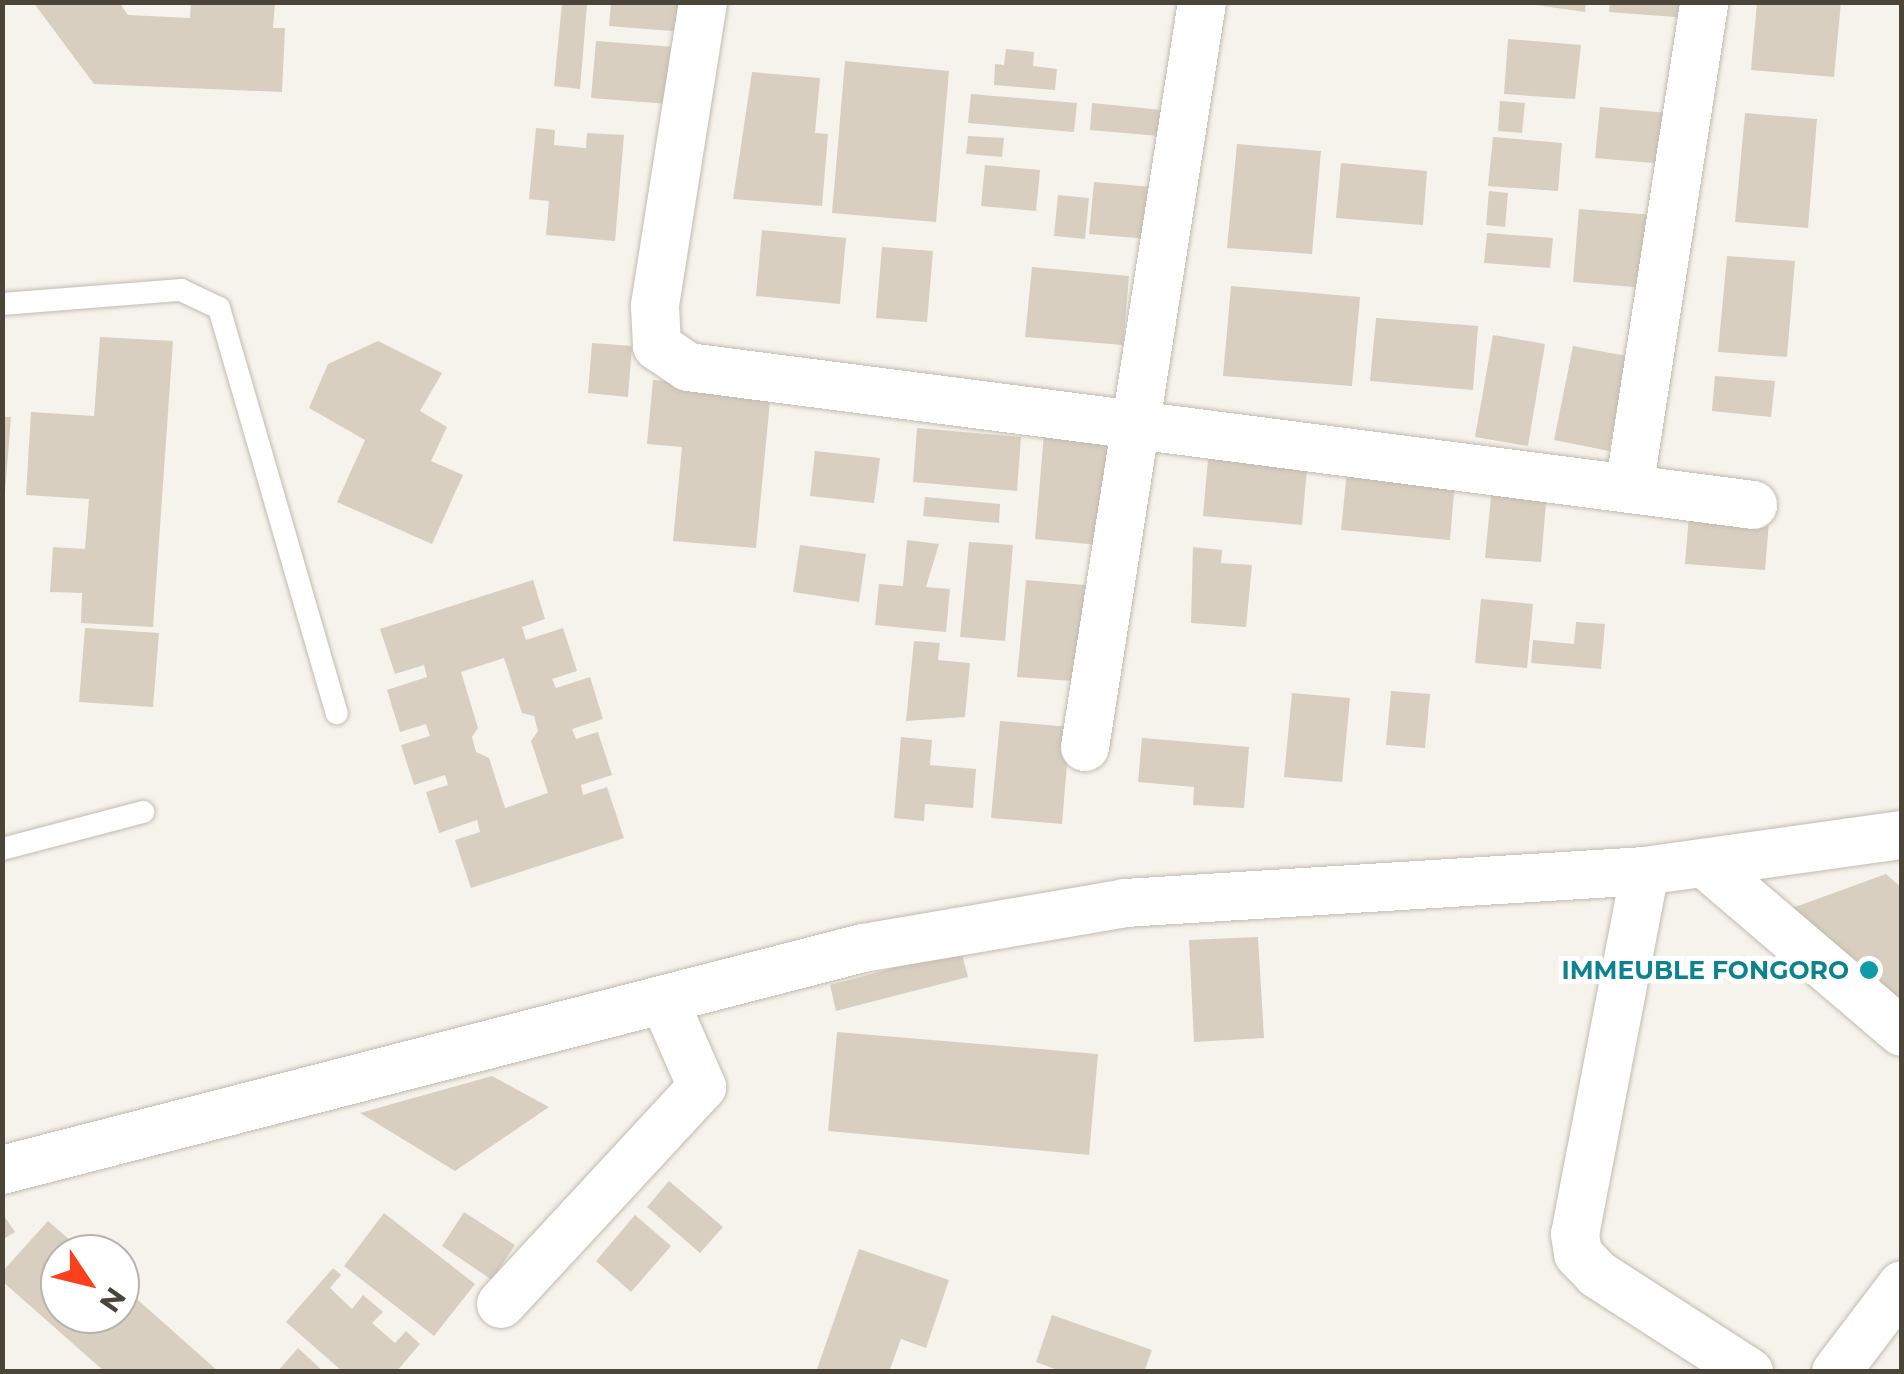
<!DOCTYPE html>
<html>
<head>
<meta charset="utf-8">
<style>
  body { margin:0 }
  #map { position:relative; width:1904px; height:1374px; overflow:hidden; background:#f6f3ec; font-family:Montserrat,sans-serif }
  div>[style] { position:absolute }
  [style*='--x'] { left:calc(var(--x)*1px); top:calc(var(--y)*1px); width:calc(var(--w)*1px); rotate:calc(var(--a)*1deg) }
  .building>* { inset:0; background:#d8cfc1 }
  .roads { filter:drop-shadow(0 0 2px #c2bbae) drop-shadow(0 0 2px #c2bbae) }
  .lane>* { height:22px; margin:-11px; padding:0 11px; transform-origin:11px; border-radius:11px; background:#fff }
  .street>* { height:48px; margin:-24px; padding:0 24px; transform-origin:24px; border-radius:24px; background:#fff }
  .dots>* { width:28px; height:28px; translate:-50% -50%; box-sizing:border-box; border:5px solid #fff; border-radius:50% }
  span { translate:-50% -50%; white-space:nowrap; text-align:center; line-height:1.15; -webkit-text-stroke:10px #fff; paint-order:stroke }
  .culture-label { font-size:25px; color:#0d838f; font-weight:700 }
  .right { translate:-100% -50%; text-align:right }
  .frame { position:absolute; inset:0; border:5px solid #4b4439; pointer-events:none }
  .north { position:absolute; left:40px; top:1234px; width:100px; height:100px; box-sizing:border-box; background:#fff; border:2px solid #b7b4b0; border-radius:50%; rotate:125deg; font-size:28px; font-weight:700; line-height:40px; text-align:center; color:#4b4439 }
  .north::after { content:''; display:block; margin:auto; width:35px; height:45px; background:#fc3f1d; clip-path:polygon(50% 0,100% 100%,50% 72%,0 100%) }
</style>
</head>
<body>
<div id="map">
  <div class="building">
    <div style="clip-path:polygon(33px 2px,119px 2px,128px 15px,190px 18px,191px 2px,275px 2px,273px 28px,285px 28px,282px 92px,94px 84px)"></div>
    <div style="clip-path:polygon(611px 2px,686px 2px,684px 32px,609px 26px)"></div>
    <div style="clip-path:polygon(1515px 2px,1586px 2px,1585px 12px)"></div>
    <div style="clip-path:polygon(1610px 2px,1690px 2px,1688px 18px,1609px 12px)"></div>
    <div style="clip-path:polygon(1757px 2px,1841px 2px,1834px 77px,1751px 70px)"></div>
    <div style="clip-path:polygon(562px 3px,587px 5px,580px 89px,554px 86px)"></div>
    <div style="clip-path:polygon(1508px 39px,1581px 45px,1575px 99px,1504px 94px)"></div>
    <div style="clip-path:polygon(596px 41px,675px 47px,669px 104px,591px 98px)"></div>
    <div style="clip-path:polygon(1006px 49px,1034px 52px,1033px 66px,1057px 69px,1055px 90px,994px 85px,995px 64px,1004px 65px)"></div>
    <div style="clip-path:polygon(845px 61px,949px 71px,936px 222px,832px 213px)"></div>
    <div style="clip-path:polygon(752px 72px,820px 78px,815px 133px,828px 134px,822px 206px,733px 199px)"></div>
    <div style="clip-path:polygon(971px 94px,1077px 103px,1074px 132px,968px 123px)"></div>
    <div style="clip-path:polygon(1500px 101px,1525px 103px,1522px 133px,1498px 131px)"></div>
    <div style="clip-path:polygon(1092px 103px,1162px 110px,1159px 136px,1090px 130px)"></div>
    <div style="clip-path:polygon(1600px 107px,1669px 113px,1665px 164px,1595px 158px)"></div>
    <div style="clip-path:polygon(1745px 113px,1817px 119px,1808px 228px,1735px 222px)"></div>
    <div style="clip-path:polygon(536px 128px,555px 130px,554px 145px,586px 148px,587px 133px,624px 135px,615px 241px,546px 235px,549px 201px,529px 199px)"></div>
    <div style="clip-path:polygon(968px 136px,1004px 138px,1002px 157px,966px 154px)"></div>
    <div style="clip-path:polygon(1493px 137px,1562px 143px,1558px 191px,1488px 186px)"></div>
    <div style="clip-path:polygon(1237px 144px,1321px 151px,1312px 254px,1227px 248px)"></div>
    <div style="clip-path:polygon(1341px 163px,1427px 171px,1423px 225px,1336px 218px)"></div>
    <div style="clip-path:polygon(985px 165px,1040px 170px,1036px 211px,981px 206px)"></div>
    <div style="clip-path:polygon(1094px 182px,1153px 187px,1148px 239px,1089px 234px)"></div>
    <div style="clip-path:polygon(1489px 191px,1508px 193px,1505px 227px,1486px 225px)"></div>
    <div style="clip-path:polygon(1058px 195px,1089px 198px,1085px 239px,1054px 236px)"></div>
    <div style="clip-path:polygon(1579px 209px,1653px 215px,1646px 288px,1573px 282px)"></div>
    <div style="clip-path:polygon(762px 230px,846px 238px,840px 304px,756px 296px)"></div>
    <div style="clip-path:polygon(1487px 233px,1553px 238px,1550px 268px,1484px 263px)"></div>
    <div style="clip-path:polygon(882px 247px,933px 251px,927px 322px,876px 318px)"></div>
    <div style="clip-path:polygon(1727px 256px,1795px 261px,1787px 357px,1718px 352px)"></div>
    <div style="clip-path:polygon(1032px 267px,1129px 276px,1123px 345px,1025px 337px)"></div>
    <div style="clip-path:polygon(1231px 286px,1360px 297px,1352px 386px,1223px 376px)"></div>
    <div style="clip-path:polygon(1376px 318px,1478px 326px,1473px 390px,1370px 381px)"></div>
    <div style="clip-path:polygon(1493px 335px,1545px 344px,1528px 446px,1475px 437px)"></div>
    <div style="clip-path:polygon(100px 337px,173px 341px,153px 627px,81px 623px,82px 593px,50px 592px,53px 547px,85px 549px,89px 499px,26px 495px,31px 412px,94px 416px)"></div>
    <div style="clip-path:polygon(378px 341px,442px 373px,420px 411px,447px 427px,431px 461px,463px 475px,432px 544px,337px 502px,365px 440px,309px 408px,328px 364px)"></div>
    <div style="clip-path:polygon(592px 343px,632px 346px,628px 397px,588px 393px)"></div>
    <div style="clip-path:polygon(1573px 346px,1627px 356px,1609px 451px,1554px 440px)"></div>
    <div style="clip-path:polygon(1715px 376px,1775px 381px,1771px 417px,1712px 411px)"></div>
    <div style="clip-path:polygon(653px 380px,771px 390px,756px 548px,673px 541px,682px 447px,647px 444px)"></div>
    <div style="clip-path:polygon(2px 417px,11px 417px,5px 492px,2px 492px)"></div>
    <div style="clip-path:polygon(917px 428px,1021px 437px,1017px 491px,913px 482px)"></div>
    <div style="clip-path:polygon(1044px 434px,1119px 440px,1110px 546px,1035px 539px)"></div>
    <div style="clip-path:polygon(1209px 448px,1308px 457px,1302px 525px,1203px 516px)"></div>
    <div style="clip-path:polygon(815px 451px,880px 458px,874px 503px,810px 496px)"></div>
    <div style="clip-path:polygon(1347px 471px,1455px 480px,1450px 540px,1341px 530px)"></div>
    <div style="clip-path:polygon(1492px 487px,1547px 491px,1541px 562px,1485px 558px)"></div>
    <div style="clip-path:polygon(925px 497px,1000px 504px,999px 523px,923px 516px)"></div>
    <div style="clip-path:polygon(1689px 515px,1769px 521px,1765px 570px,1685px 564px)"></div>
    <div style="clip-path:polygon(907px 540px,939px 544px,926px 587px,950px 589px,946px 632px,875px 625px,879px 584px,903px 586px)"></div>
    <div style="clip-path:polygon(969px 542px,1013px 545px,1005px 641px,960px 637px)"></div>
    <div style="clip-path:polygon(800px 545px,866px 554px,859px 602px,793px 592px)"></div>
    <div style="clip-path:polygon(1193px 547px,1222px 550px,1221px 563px,1252px 565px,1246px 627px,1191px 623px)"></div>
    <div style="clip-path:polygon(evenodd,533px 580px,545px 619px,522px 627px,526px 640px,563px 628px,577px 671px,552px 679px,556px 688px,590px 677px,603px 719px,572px 729px,576px 739px,598px 732px,612px 775px,581px 785px,583px 795px,607px 787px,624px 838px,471px 888px,455px 840px,480px 832px,477px 820px,439px 833px,426px 792px,448px 785px,445px 775px,414px 785px,401px 745px,430px 736px,426px 724px,400px 732px,387px 690px,427px 677px,424px 665px,395px 674px,380px 629px,533px 580px,504px 658px,522px 713px,534px 716px,538px 731px,531px 741px,548px 793px,505px 808px,489px 758px,476px 752px,472px 737px,478px 728px,461px 672px,504px 658px)"></div>
    <div style="clip-path:polygon(1026px 580px,1096px 586px,1087px 682px,1017px 677px)"></div>
    <div style="clip-path:polygon(1481px 599px,1533px 604px,1527px 668px,1475px 663px)"></div>
    <div style="clip-path:polygon(1576px 622px,1605px 624px,1601px 669px,1531px 663px,1533px 640px,1574px 644px)"></div>
    <div style="clip-path:polygon(85px 628px,159px 633px,153px 707px,79px 702px)"></div>
    <div style="clip-path:polygon(914px 641px,940px 643px,938px 660px,970px 663px,965px 717px,906px 721px)"></div>
    <div style="clip-path:polygon(1391px 691px,1430px 694px,1425px 748px,1386px 745px)"></div>
    <div style="clip-path:polygon(1292px 693px,1350px 698px,1342px 782px,1284px 777px)"></div>
    <div style="clip-path:polygon(1000px 721px,1070px 727px,1062px 824px,991px 818px)"></div>
    <div style="clip-path:polygon(901px 737px,932px 740px,930px 765px,976px 769px,973px 808px,925px 804px,924px 821px,894px 818px)"></div>
    <div style="clip-path:polygon(1142px 738px,1249px 747px,1244px 808px,1193px 805px,1194px 787px,1138px 782px)"></div>
    <div style="clip-path:polygon(1886px 874px,1902px 888px,1902px 1024px,1773px 915px)"></div>
    <div style="clip-path:polygon(1258px 937px,1264px 1038px,1194px 1042px,1189px 940px)"></div>
    <div style="clip-path:polygon(961px 950px,968px 977px,836px 1011px,830px 985px)"></div>
    <div style="clip-path:polygon(837px 1032px,1098px 1054px,1089px 1155px,828px 1131px)"></div>
    <div style="clip-path:polygon(492px 1076px,549px 1107px,455px 1171px,360px 1113px)"></div>
    <div style="clip-path:polygon(669px 1181px,723px 1227px,700px 1253px,647px 1207px)"></div>
    <div style="clip-path:polygon(464px 1212px,515px 1245px,492px 1280px,442px 1246px)"></div>
    <div style="clip-path:polygon(2px 1213px,15px 1232px,2px 1240px)"></div>
    <div style="clip-path:polygon(384px 1213px,475px 1284px,434px 1336px,344px 1266px)"></div>
    <div style="clip-path:polygon(635px 1215px,671px 1246px,631px 1292px,596px 1261px)"></div>
    <div style="clip-path:polygon(48px 1221px,86px 1254px,60px 1254px,60px 1314px,120px 1314px,120px 1284px,219px 1372px,105px 1372px,2px 1281px,2px 1272px)"></div>
    <div style="clip-path:polygon(859px 1249px,949px 1280px,926px 1348px,901px 1339px,889px 1372px,816px 1372px)"></div>
    <div style="clip-path:polygon(333px 1268px,341px 1275px,330px 1288px,352px 1309px,363px 1295px,383px 1312px,372px 1323px,395px 1343px,406px 1331px,420px 1344px,396px 1372px,343px 1372px,286px 1322px)"></div>
    <div style="clip-path:polygon(1052px 1315px,1152px 1350px,1144px 1372px,1063px 1372px,1036px 1362px)"></div>
    <div style="clip-path:polygon(298px 1348px,324px 1372px,277px 1372px)"></div>
  </div>
  <div class="roads">
    <div class="lane">
      <div style="--x:2;--y:304;--w:180;--a:-4.5"></div>
      <div style="--x:181;--y:290;--w:42;--a:25.3"></div>
      <div style="--x:219;--y:308;--w:422;--a:73.8"></div>
      <div style="--x:2;--y:849;--w:146;--a:-14.7"></div>
    </div>
    <div class="street">
      <div style="--x:703;--y:2;--w:308;--a:99"></div>
      <div style="--x:655;--y:306;--w:40;--a:87.1"></div>
      <div style="--x:657;--y:346;--w:37;--a:34"></div>
      <div style="--x:688;--y:367;--w:1074;--a:7.38"></div>
      <div style="--x:1629;--y:489;--w:493;--a:-81.2"></div>
      <div style="--x:1085;--y:747;--w:754;--a:-81.07"></div>
      <div style="--x:1704;--y:863;--w:260;--a:40.5"></div>
      <div style="--x:1645;--y:871;--w:370;--a:100.9"></div>
      <div style="--x:1575;--y:1234;--w:20;--a:81"></div>
      <div style="--x:1578;--y:1254;--w:28;--a:46"></div>
      <div style="--x:1597;--y:1274;--w:181;--a:32.8"></div>
      <div style="--x:2;--y:1170;--w:889;--a:-14.46"></div>
      <div style="--x:863;--y:948;--w:266;--a:-9.7"></div>
      <div style="--x:1125;--y:903;--w:521;--a:-3.52"></div>
      <div style="--x:1645;--y:871;--w:260;--a:-8"></div>
      <div style="--x:501;--y:1304;--w:296;--a:-47.2"></div>
      <div style="--x:702;--y:1087;--w:95;--a:-113.6"></div>
      <div style="--x:1836;--y:1372;--w:109;--a:-52.8"></div>
    </div>
  </div>
  <div class="dots">
    <div style="left:1869px;top:970px;background:#0f9aa8"></div>
  </div>
  <div class="culture-label">
    <span class="right" style="left:1849px;top:970px">IMMEUBLE FONGORO</span>
  </div>
  <div class="frame"></div>
  <div class="north">N</div>
</div>
</body>
</html>
